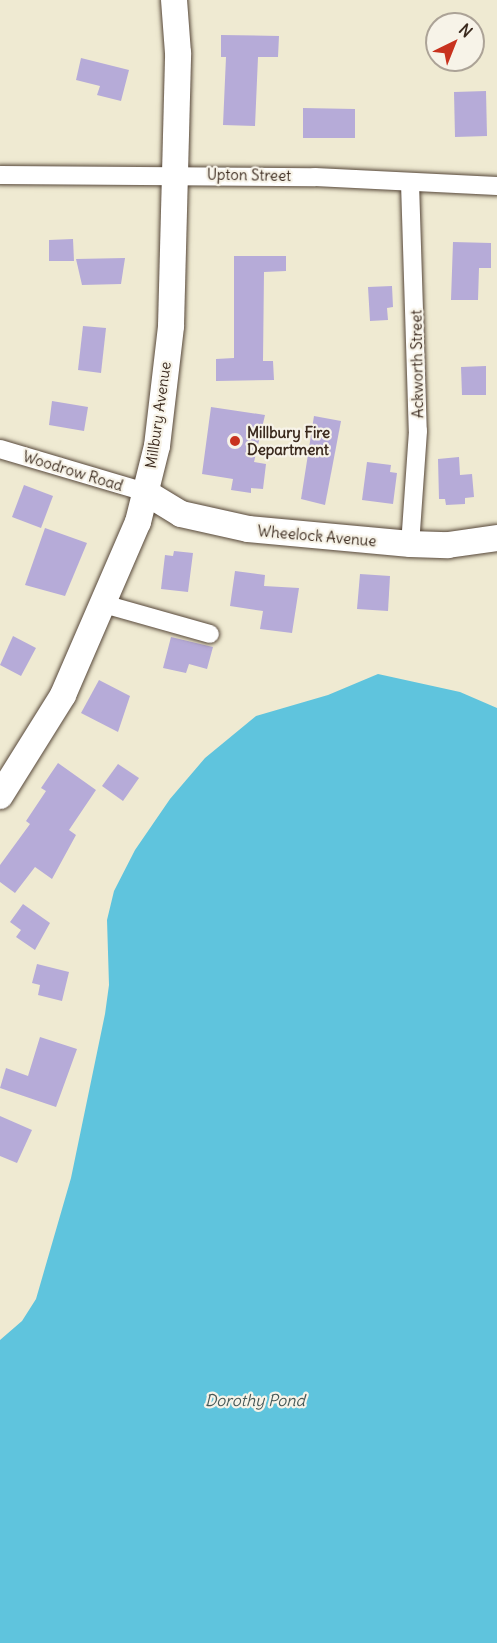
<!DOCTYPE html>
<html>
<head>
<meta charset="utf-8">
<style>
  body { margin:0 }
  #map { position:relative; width:497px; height:1643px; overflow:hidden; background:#efead2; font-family:Delius,sans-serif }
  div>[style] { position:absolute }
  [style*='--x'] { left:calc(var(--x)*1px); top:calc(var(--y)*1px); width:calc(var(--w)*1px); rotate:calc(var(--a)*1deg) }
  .water>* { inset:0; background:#5fc4dd }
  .building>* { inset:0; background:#b6abd8 }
  .roads { filter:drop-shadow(0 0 2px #564739) drop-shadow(0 0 2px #564739) }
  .street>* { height:18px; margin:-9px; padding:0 9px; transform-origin:9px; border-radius:9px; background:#fff }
  .secondary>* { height:26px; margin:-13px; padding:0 13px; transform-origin:13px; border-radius:13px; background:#fff }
  .dots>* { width:16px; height:16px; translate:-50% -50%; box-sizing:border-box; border:3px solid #f7f3e8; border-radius:50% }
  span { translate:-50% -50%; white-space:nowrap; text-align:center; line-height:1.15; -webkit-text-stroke:4.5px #f7f3e8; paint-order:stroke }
  .street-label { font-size:15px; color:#3b2a1e }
  .poi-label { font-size:15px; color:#3b2a1e; font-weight:700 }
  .left { translate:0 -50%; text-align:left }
  .water-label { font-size:16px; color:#465857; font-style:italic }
  .north { position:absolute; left:425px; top:12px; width:60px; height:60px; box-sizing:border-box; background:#f7f3e8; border:2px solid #aca397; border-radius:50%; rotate:43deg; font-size:16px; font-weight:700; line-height:24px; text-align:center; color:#3b2a1e }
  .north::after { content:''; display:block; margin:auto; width:21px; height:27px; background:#c8321e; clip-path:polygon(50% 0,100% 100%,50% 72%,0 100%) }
</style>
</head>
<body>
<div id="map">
  <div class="water">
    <div style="clip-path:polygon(378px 674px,460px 692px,497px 708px,497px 1643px,0 1643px,0 1340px,22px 1321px,36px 1299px,71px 1178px,105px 1014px,109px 985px,107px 920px,114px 891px,135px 850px,170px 799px,205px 758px,256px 716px,328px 695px)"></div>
  </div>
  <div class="building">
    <div style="clip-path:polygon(221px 35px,279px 36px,278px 57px,258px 57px,255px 126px,223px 125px,226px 57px,221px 57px)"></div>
    <div style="clip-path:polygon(81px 58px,129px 70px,121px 101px,97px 95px,100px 86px,76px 80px)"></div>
    <div style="clip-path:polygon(486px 91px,487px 136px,455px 137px,454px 92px)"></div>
    <div style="clip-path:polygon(303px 108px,355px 109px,355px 138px,303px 138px)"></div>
    <div style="clip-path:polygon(73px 239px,74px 261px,49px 261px,49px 240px)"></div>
    <div style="clip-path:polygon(453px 242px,491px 243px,491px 268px,479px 268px,478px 300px,451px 300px)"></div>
    <div style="clip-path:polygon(234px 256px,286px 256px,286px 271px,264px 272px,263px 361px,273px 361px,274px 380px,216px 381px,216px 359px,234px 358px)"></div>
    <div style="clip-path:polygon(125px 258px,121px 284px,82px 285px,76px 259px)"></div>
    <div style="clip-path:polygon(392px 286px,393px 307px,387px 308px,388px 320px,370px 321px,368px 287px)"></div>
    <div style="clip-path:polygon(83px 326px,106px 328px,101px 373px,78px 370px)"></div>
    <div style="clip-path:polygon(486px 366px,486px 395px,462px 395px,461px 367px)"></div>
    <div style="clip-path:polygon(52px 401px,88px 407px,84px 431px,49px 425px)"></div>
    <div style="clip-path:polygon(211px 407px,265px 415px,254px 462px,266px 464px,263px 489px,251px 488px,251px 493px,231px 490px,233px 479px,202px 474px)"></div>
    <div style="clip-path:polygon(314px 416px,341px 421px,325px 505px,301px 499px)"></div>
    <div style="clip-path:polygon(459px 457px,460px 475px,472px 474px,474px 497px,465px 498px,465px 504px,446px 505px,445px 499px,439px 499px,438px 459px)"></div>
    <div style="clip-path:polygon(367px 462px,391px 465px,390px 472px,397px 473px,393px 504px,362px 500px)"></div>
    <div style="clip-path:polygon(24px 485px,53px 496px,41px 528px,12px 517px)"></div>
    <div style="clip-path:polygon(45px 528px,87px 543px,65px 596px,25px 585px)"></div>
    <div style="clip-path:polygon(174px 551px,193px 553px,188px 592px,161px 589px,165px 555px,173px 556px)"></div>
    <div style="clip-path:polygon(235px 571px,265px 575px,264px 586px,299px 588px,292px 633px,260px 629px,263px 611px,230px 606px)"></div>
    <div style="clip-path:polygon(360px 574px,390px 576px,388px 611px,357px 609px)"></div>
    <div style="clip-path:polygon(13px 636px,36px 648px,21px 676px,0 665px)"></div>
    <div style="clip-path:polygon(171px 637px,213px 647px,207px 669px,189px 664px,186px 673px,163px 668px)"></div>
    <div style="clip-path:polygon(99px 680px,130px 696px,118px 732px,81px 713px)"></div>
    <div style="clip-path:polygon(58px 763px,96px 790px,69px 830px,76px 835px,52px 879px,35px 867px,15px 893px,0 882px,0 865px,30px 824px,26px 821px,46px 791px,41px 788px)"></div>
    <div style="clip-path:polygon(118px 764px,139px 778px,123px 801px,102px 786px)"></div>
    <div style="clip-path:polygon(23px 904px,50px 923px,35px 950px,16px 937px,21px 930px,10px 922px)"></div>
    <div style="clip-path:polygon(37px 964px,69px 972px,62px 1001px,38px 995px,40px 985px,32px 983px)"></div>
    <div style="clip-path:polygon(40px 1037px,77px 1049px,56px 1107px,0 1088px,6px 1068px,28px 1076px)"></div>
    <div style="clip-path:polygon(0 1116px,32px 1130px,17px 1163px,0 1156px)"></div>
  </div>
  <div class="roads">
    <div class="street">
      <div style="--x:0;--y:175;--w:315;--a:0.4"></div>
      <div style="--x:315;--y:177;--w:182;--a:2.8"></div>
      <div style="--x:410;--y:183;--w:248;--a:88.2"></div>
      <div style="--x:418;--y:431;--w:113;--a:94"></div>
      <div style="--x:0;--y:449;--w:151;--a:16.5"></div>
      <div style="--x:104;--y:604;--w:110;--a:15.8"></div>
    </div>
    <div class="secondary">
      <div style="--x:145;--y:492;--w:42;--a:31.4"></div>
      <div style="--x:181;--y:514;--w:69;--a:12.6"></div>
      <div style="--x:248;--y:529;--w:163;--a:5.3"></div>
      <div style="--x:410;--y:544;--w:38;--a:2"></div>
      <div style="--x:448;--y:545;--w:49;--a:-8.1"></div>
      <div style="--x:0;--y:796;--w:119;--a:-58"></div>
      <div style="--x:63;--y:695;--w:189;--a:-66.6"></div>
      <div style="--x:138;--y:522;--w:78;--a:-76"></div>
      <div style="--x:157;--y:446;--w:121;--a:-83.3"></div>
      <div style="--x:171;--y:326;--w:273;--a:-88.5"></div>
      <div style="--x:178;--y:53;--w:53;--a:-94.3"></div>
    </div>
  </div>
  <div class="dots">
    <div style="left:235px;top:441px;background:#c8321e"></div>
  </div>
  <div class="street-label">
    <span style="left:249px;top:175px;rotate:1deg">Upton Street</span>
    <span style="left:417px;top:364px;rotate:-91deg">Ackworth Street</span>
    <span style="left:158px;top:415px;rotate:-82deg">Millbury Avenue</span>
    <span style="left:73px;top:471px;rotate:17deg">Woodrow Road</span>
    <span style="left:317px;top:536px;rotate:5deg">Wheelock Avenue</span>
  </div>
  <div class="poi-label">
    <span class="left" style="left:247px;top:441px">Millbury Fire<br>Department</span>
  </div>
  <div class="water-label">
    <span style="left:255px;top:1400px">Dorothy Pond</span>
  </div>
  <div class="north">N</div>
</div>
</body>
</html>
